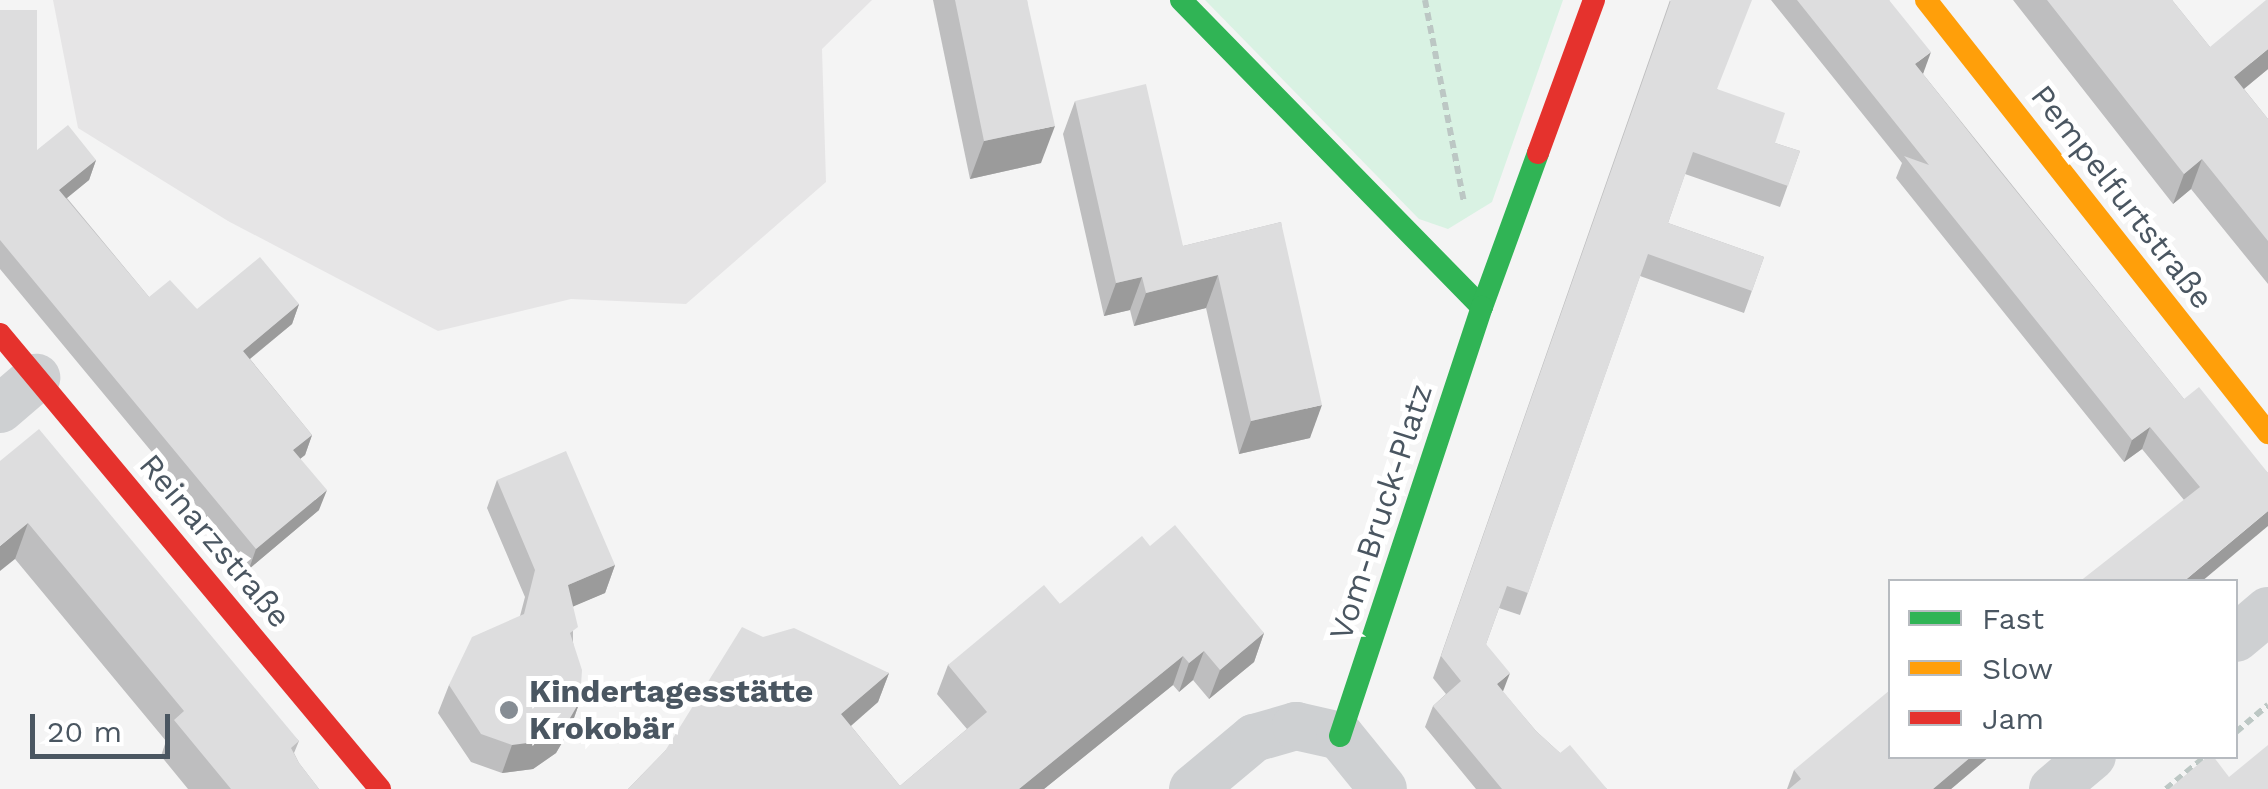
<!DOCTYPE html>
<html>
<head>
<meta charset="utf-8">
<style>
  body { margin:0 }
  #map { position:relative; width:2268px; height:789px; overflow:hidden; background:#f4f4f4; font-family:"Work Sans",sans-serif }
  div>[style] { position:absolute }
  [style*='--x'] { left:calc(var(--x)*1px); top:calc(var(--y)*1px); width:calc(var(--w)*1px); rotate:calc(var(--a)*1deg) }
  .education>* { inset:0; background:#e6e5e6 }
  .green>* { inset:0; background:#d9f2e3 }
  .path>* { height:6px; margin-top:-3px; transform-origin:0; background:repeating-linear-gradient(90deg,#bcc7c4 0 8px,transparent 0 13px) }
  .street>* { height:48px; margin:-24px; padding:0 24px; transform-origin:24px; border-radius:24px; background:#ced0d2 }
  .fast>* { height:22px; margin:-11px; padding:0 11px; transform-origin:11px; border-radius:11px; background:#30b455 }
  .slow>* { height:22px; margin:-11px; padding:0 11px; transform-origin:11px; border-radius:11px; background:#ff9f0a }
  .jam>* { height:22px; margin:-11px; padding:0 11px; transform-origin:11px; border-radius:11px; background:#e5322d }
  .wall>* { inset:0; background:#bebebf }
  .shaded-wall>* { inset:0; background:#9b9b9b }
  .building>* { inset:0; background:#ddddde }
  .dots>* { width:28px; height:28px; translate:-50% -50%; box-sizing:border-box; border:5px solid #fff; border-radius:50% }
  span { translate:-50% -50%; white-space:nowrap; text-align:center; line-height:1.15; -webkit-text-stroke:10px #fff; paint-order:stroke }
  .street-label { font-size:32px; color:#4a5661 }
  .poi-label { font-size:32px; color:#4a5661; font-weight:700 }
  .left { translate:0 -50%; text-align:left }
  .legend { position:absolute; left:1888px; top:579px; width:350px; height:180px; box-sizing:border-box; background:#fff; border:2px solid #b7bbc0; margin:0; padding:12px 18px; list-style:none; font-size:30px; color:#4a5661 }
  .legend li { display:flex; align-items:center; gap:20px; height:50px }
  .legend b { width:50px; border:2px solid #b7bbc0 }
  .scale { position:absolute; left:30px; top:714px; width:140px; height:45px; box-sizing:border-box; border:5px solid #4a5661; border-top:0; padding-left:12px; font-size:30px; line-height:35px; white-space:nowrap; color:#4a5661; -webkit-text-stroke:8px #fff; paint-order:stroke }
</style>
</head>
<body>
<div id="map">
  <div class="education">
    <div style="clip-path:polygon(53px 0,872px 0,822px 49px,826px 182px,686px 304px,571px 299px,438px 331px,228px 221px,78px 128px)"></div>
  </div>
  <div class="green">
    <div style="clip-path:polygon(1205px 0,1563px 0,1492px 202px,1448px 229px,1419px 219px)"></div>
  </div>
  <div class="path">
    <div style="--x:1425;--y:0;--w:206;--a:79.1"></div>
    <div style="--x:2236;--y:732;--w:42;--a:-40.2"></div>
    <div style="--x:2166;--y:789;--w:52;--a:-39.5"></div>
  </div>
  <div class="street">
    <div style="--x:0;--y:409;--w:48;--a:-40.7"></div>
    <div style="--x:2236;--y:638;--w:42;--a:-40.2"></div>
    <div style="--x:1193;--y:789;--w:80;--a:-39.9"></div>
    <div style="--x:1254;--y:738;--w:44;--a:-15.9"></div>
    <div style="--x:1296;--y:726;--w:45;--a:12.8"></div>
    <div style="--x:1340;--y:736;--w:68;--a:50.9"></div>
    <div style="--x:2053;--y:789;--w:51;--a:-40.2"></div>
  </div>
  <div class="fast">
    <div style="--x:1181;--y:0;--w:430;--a:45.6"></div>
    <div style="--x:1482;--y:307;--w:164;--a:-70"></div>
    <div style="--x:1340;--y:736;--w:452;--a:-71.7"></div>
  </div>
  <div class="slow">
    <div style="--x:1926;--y:0;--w:552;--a:51.7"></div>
  </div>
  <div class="jam">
    <div style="--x:1538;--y:153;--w:163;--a:-69.9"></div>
    <div style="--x:0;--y:334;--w:593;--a:50.13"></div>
  </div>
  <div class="wall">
    <div style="clip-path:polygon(933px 0,1027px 0,1041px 163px,970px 179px)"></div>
    <div style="clip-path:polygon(1670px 0,1717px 89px,1775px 143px,1800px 151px,1780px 207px,1685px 174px,1668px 223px,1764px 257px,1744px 313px,1640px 276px,1520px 615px,1499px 608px,1486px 644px,1503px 692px,1536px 731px,1560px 753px,1607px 789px,1476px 789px,1425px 727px,1433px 706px,1446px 694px,1433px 678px)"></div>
    <div style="clip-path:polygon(1771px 0,1889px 0,1923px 74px,2184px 399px,2268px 473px,2184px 500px,2142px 449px,2124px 462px,1896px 178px,1902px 163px)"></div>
    <div style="clip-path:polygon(2013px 0,2172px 0,2210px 47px,2268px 69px,2244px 89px,2268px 119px,2268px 284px,2191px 189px,2173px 204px)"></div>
    <div style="clip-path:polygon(0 10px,37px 150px,96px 160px,89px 180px,67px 198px,149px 297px,197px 309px,299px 304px,292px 324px,250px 359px,312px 435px,305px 455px,300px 459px,319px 510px,249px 569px,0 269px)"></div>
    <div style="clip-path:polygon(1075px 101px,1183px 246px,1281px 222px,1310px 438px,1239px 454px,1206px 308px,1134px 326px,1130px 310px,1104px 316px,1063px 134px)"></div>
    <div style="clip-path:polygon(0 461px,299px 741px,294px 753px,299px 763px,319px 789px,188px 789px,161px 756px,166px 741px,15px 559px)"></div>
    <div style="clip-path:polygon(497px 480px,615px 565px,605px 593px,573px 606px,573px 642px,580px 701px,570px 729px,556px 753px,533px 769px,502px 773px,471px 762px,438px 713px,449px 685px,520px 616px,525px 597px,487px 508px)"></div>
    <div style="clip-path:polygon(1150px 546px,1264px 633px,1254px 662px,1209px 699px,1193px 680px,1179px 692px,1173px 685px,1044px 789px,628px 789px,665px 751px,763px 637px,889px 673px,878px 702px,851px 726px,900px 786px,967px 729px,937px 694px,948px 665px,1060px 604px)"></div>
    <div style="clip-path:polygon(1890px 756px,1990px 756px,1951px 789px,1787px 789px,1794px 770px)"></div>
  </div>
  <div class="shaded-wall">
    <div style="clip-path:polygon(2268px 49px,2268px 69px,2223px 106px,2234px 77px)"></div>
    <div style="clip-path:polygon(1931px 52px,1923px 74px,1915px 64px)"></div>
    <div style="clip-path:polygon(1055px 126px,1041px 163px,970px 179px,984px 141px)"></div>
    <div style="clip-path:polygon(2202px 159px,2191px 189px,2173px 204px,2184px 174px)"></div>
    <div style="clip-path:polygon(96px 160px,89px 180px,52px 210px,59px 190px)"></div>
    <div style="clip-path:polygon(1218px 275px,1206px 308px,1134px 326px,1146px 293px)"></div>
    <div style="clip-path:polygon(1142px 277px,1130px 310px,1104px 316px,1116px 283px)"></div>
    <div style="clip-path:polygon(299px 304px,292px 324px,235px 371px,243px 351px)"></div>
    <div style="clip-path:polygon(1322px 405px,1310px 438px,1239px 454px,1251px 421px)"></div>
    <div style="clip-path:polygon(2150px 427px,2142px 449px,2124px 462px,2132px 440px)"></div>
    <div style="clip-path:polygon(312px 435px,305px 455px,286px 470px,293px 450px)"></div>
    <div style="clip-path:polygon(327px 490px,319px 510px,249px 569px,256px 549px)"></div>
    <div style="clip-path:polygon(2268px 511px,2268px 526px,2201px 582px,2183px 582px)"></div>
    <div style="clip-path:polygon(28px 523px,15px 559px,0 571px,0 546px)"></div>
    <div style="clip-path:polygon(615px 565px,605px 593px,558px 613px,568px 585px)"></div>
    <div style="clip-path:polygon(1264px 633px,1254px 662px,1209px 699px,1220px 670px)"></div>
    <div style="clip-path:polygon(1204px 651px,1193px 680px,1179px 692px,1189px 663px)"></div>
    <div style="clip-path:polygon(1183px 656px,1173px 685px,1044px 789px,1019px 789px)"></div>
    <div style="clip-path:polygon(889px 673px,878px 702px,831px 743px,841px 714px)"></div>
    <div style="clip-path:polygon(1510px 673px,1502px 694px,1497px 684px)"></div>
    <div style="clip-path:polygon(580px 701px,570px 729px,556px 753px,533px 769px,502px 773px,512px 745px)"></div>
    <div style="clip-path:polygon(1972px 756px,1990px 756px,1951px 789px,1933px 789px)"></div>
  </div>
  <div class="building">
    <div style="clip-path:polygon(955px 0,1027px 0,1055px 126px,984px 141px)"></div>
    <div style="clip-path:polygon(1671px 0,1752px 0,1717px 89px,1785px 113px,1775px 143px,1800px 151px,1788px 186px,1693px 152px,1668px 223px,1764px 257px,1752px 291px,1648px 254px,1528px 593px,1507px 586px,1486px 644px,1510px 673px,1497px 684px,1536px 731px,1560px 753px,1570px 745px,1607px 789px,1502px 789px,1433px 706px,1461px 681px,1441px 656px)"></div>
    <div style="clip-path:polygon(1797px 0,1889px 0,1931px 52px,1915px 64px,1991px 160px,2184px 399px,2199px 387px,2268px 473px,2268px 511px,2183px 582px,2079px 582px,2200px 487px,2150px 427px,2132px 440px,1904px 156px,1929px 165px)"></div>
    <div style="clip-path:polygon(2047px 0,2172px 0,2210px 47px,2266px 0,2268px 0,2268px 49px,2234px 77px,2268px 119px,2268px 241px,2202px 159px,2184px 174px)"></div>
    <div style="clip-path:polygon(0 10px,37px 10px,37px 150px,68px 125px,96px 160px,59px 190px,149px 297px,170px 280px,197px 309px,260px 257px,299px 304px,243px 351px,312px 435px,293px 450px,327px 490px,256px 549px,0 240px)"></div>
    <div style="clip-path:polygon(1146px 84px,1183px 246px,1281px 222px,1322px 405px,1251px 421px,1218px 275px,1146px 293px,1142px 277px,1116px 283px,1075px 101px)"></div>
    <div style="clip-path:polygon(39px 429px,299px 741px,291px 748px,299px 763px,319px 789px,231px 789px,174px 720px,184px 711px,28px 523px,0 546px,0 461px)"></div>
    <div style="clip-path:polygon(566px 451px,615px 565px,568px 585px,578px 627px,570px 633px,582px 670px,580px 701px,566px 725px,543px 741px,512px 745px,481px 734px,449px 685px,472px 637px,524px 614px,535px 570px,497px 480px)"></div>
    <div style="clip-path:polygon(1175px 525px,1264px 633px,1220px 670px,1204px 651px,1189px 663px,1183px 656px,1019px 789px,628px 789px,665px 751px,742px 627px,763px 637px,794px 628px,889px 673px,841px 714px,900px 786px,987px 712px,948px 665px,1044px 585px,1060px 604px,1142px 536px,1150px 546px)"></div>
    <div style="clip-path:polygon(1890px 690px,1890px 756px,1972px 756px,1933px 789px,1789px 789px,1801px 779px,1794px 770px)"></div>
    <div style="clip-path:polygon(2268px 745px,2268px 789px,2169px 789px,2208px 756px,2213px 756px,2229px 777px)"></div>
  </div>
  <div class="dots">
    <div style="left:509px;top:710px;background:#868d94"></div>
  </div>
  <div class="street-label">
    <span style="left:2122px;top:197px;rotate:52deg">Pempelfurtstraße</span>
    <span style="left:1381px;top:512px;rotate:-72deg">Vom-Bruck-Platz</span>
    <span style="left:215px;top:541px;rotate:50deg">Reinarzstraße</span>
  </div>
  <div class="poi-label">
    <span class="left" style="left:529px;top:710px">Kindertagesstätte<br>Krokobär</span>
  </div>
  <ul class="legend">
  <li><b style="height:12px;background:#30b455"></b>Fast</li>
  <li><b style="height:12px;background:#ff9f0a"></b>Slow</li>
  <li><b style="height:12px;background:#e5322d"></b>Jam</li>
  </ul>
  <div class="scale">20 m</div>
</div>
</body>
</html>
